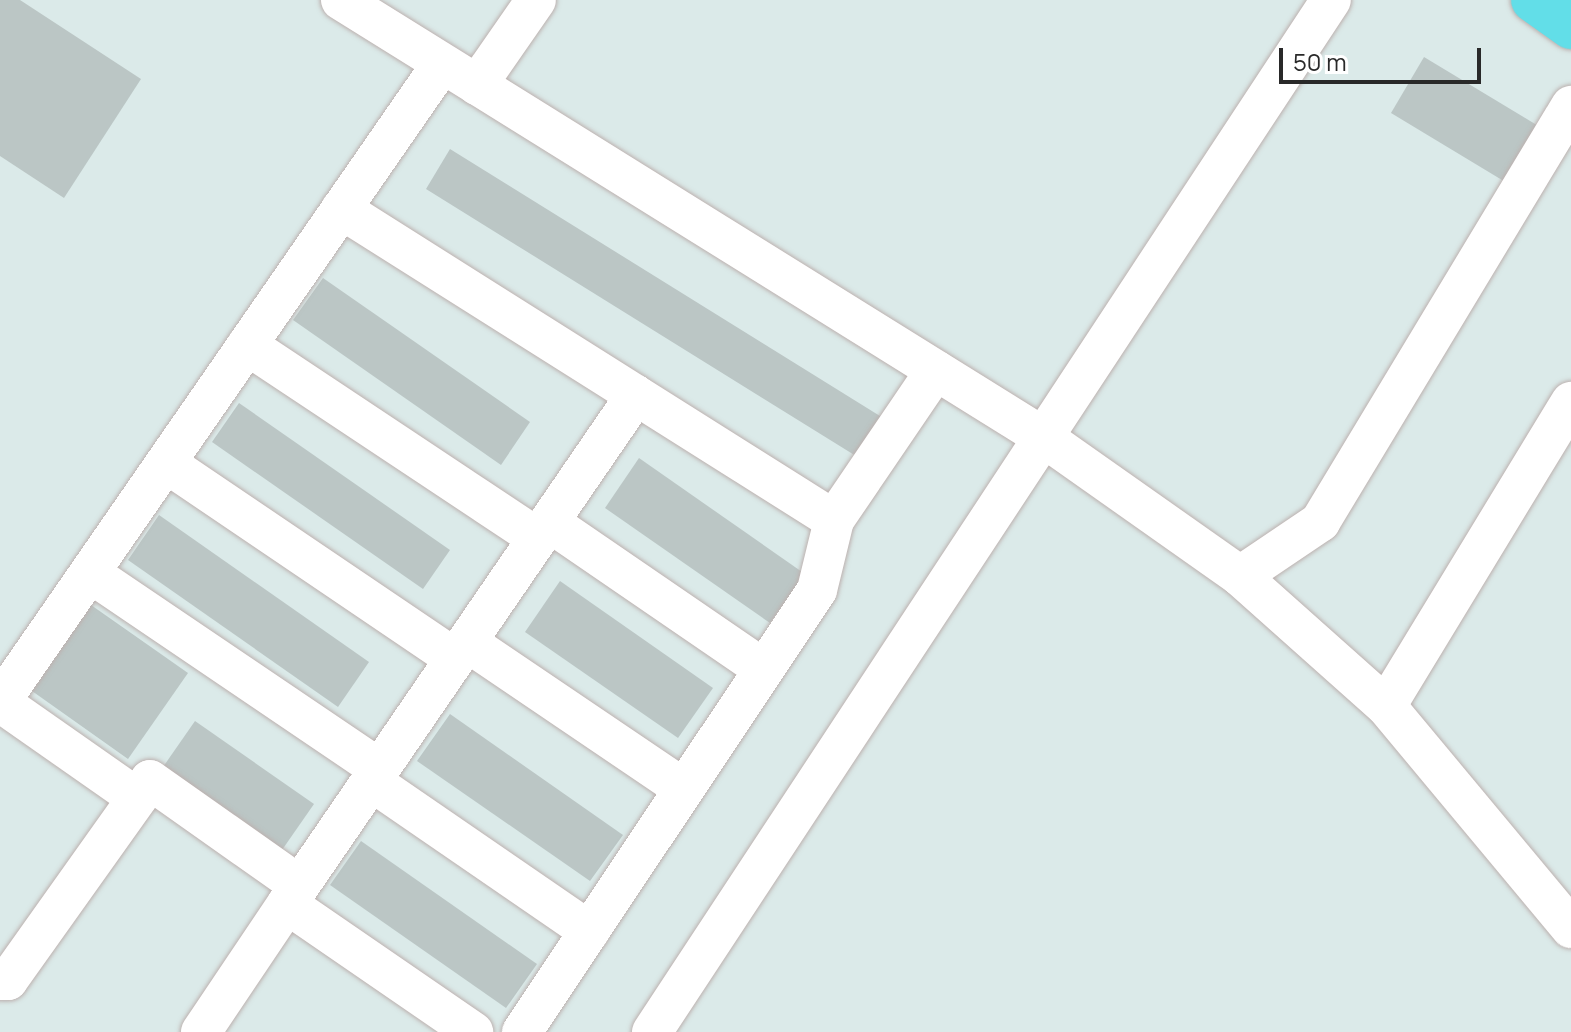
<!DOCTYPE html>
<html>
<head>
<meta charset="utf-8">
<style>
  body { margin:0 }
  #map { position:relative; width:1571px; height:1032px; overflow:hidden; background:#dbeae9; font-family:Manrope,sans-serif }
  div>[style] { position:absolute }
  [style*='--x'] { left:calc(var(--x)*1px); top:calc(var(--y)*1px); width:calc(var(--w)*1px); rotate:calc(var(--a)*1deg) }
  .building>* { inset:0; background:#bbc6c5 }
  .roads { filter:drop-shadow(0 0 2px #bcb1af) drop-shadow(0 0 2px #bcb1af) }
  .minor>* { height:40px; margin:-20px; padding:0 20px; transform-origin:20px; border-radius:20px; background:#fff }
  .major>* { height:44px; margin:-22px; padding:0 22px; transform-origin:22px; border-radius:22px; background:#62dee8 }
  span { translate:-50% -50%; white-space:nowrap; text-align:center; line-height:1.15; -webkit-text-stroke:6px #fff; paint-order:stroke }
  .scale { position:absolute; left:1279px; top:48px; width:202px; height:36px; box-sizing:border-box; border:4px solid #292929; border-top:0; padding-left:10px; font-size:24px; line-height:28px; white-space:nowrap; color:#292929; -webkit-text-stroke:6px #fff; paint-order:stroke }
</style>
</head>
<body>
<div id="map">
  <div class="building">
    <div style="clip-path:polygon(0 0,20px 0,141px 79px,64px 198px,0 156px)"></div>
    <div style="clip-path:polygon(1424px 57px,1540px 127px,1507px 183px,1391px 113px)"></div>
    <div style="clip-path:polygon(450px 149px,888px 421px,864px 461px,426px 189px)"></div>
    <div style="clip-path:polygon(323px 278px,530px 422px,501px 465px,293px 320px)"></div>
    <div style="clip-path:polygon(239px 403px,450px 550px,423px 589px,212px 442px)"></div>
    <div style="clip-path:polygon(639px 458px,805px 574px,770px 623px,605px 508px)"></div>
    <div style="clip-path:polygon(159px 515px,369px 662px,338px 707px,128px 560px)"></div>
    <div style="clip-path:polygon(560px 581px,713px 688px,678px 738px,525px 632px)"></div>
    <div style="clip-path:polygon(91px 605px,188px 673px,128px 759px,32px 691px)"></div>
    <div style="clip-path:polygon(450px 714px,623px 835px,590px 881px,417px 761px)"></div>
    <div style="clip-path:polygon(195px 721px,314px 804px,282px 850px,163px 767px)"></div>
    <div style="clip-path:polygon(361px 841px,537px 964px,506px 1008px,330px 885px)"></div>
  </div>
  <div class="roads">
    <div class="minor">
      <div style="--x:341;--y:0;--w:827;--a:31.9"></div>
      <div style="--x:1043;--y:437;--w:241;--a:35.2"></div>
      <div style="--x:1240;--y:576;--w:195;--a:41.7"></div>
      <div style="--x:1386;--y:706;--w:289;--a:50.2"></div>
      <div style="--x:477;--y:85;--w:103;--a:-55.2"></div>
      <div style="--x:341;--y:209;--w:583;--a:32.25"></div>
      <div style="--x:247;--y:345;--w:349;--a:33.6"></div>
      <div style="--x:166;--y:463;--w:349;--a:34.1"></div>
      <div style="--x:549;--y:522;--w:260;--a:34.4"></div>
      <div style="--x:90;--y:573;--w:349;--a:34.1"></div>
      <div style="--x:1240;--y:576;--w:97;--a:-34"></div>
      <div style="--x:1320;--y:522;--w:486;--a:-58.9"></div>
      <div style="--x:467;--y:642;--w:262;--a:34.1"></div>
      <div style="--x:1386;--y:706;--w:356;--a:-58.7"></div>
      <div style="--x:371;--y:781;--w:265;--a:34.5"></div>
      <div style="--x:137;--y:798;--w:167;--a:-145"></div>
      <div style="--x:0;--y:702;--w:776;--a:-55.29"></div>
      <div style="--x:287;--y:904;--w:617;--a:-55.56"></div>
      <div style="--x:0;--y:980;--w:8;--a:0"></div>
      <div style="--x:8;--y:980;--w:245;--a:-54.6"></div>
      <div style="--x:150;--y:780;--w:182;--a:35.2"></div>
      <div style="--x:201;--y:1032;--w:154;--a:-56.1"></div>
      <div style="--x:287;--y:904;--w:226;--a:34.5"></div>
      <div style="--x:522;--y:1032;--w:531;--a:-56.28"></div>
      <div style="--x:817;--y:590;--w:72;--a:-76.3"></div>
      <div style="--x:834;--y:520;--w:181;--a:-55.8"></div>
      <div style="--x:652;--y:1032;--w:1235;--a:-56.66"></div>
    </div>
    <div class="major">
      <div style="--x:1533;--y:0;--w:47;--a:35.4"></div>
    </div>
  </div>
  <div class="scale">50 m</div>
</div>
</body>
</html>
